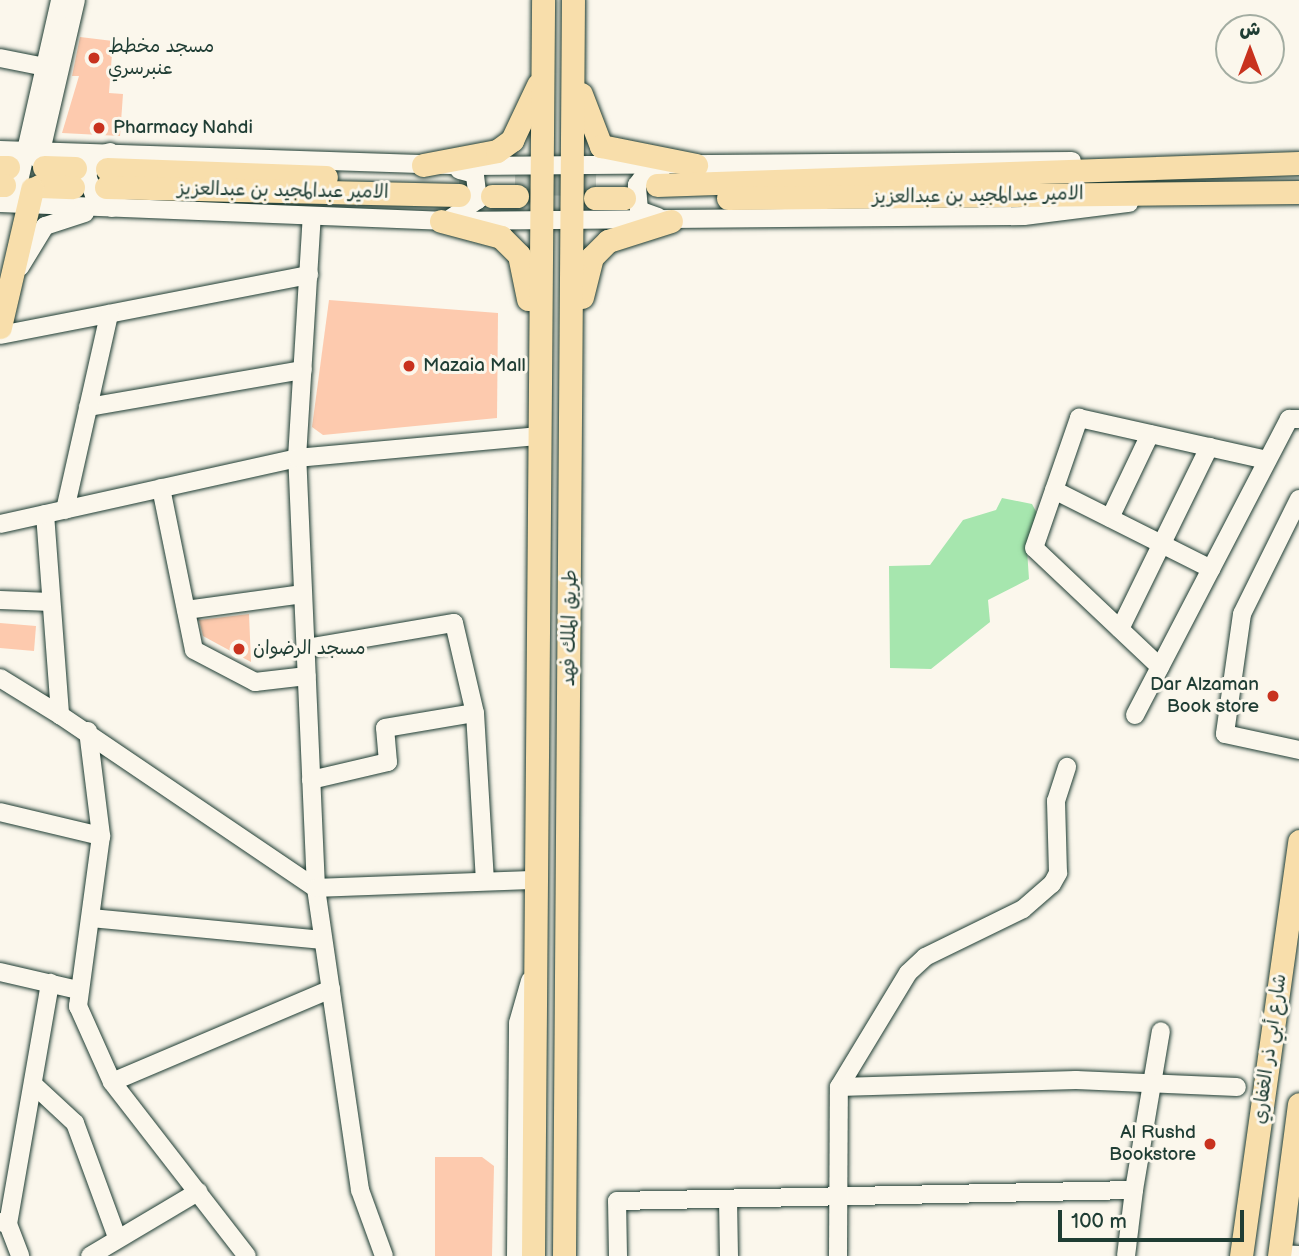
<!DOCTYPE html>
<html>
<head>
<meta charset="utf-8">
<style>
  body { margin:0 }
  #map { position:relative; width:1299px; height:1256px; overflow:hidden; background:#fbf7ec; font-family:"Balsamiq Sans","Playpen Sans Arabic",sans-serif }
  div>[style] { position:absolute }
  [style*='--x'] { left:calc(var(--x)*1px); top:calc(var(--y)*1px); width:calc(var(--w)*1px); rotate:calc(var(--a)*1deg) }
  .green>* { inset:0; background:#a6e6ae }
  .building>* { inset:0; background:#fdcaae }
  .major-tunnel>* { height:23px; margin-top:-11.5px; transform-origin:0; background:repeating-linear-gradient(90deg,#cfd2c7 0 23px,transparent 0 34px) }
  .roads { filter:drop-shadow(0 0 2px #1f3d34) drop-shadow(0 0 2px #1f3d34) }
  .minor>* { height:18px; margin:-9px; padding:0 9px; transform-origin:9px; border-radius:9px; background:#fbf7ec }
  .major>* { height:23px; margin:-11.5px; padding:0 11.5px; transform-origin:11.5px; border-radius:11.5px; background:#f8deab }
  .dots>* { width:19px; height:19px; translate:-50% -50%; box-sizing:border-box; border:4px solid #fbf7ec; border-radius:50% }
  span { translate:-50% -50%; white-space:nowrap; text-align:center; line-height:1.15; -webkit-text-stroke:6px #fbf7ec; paint-order:stroke }
  .poi-label { font-size:19px; color:#1f3d34 }
  .left { translate:0 -50%; text-align:left }
  .right { translate:-100% -50%; text-align:right }
  .street-label { font-size:19px; color:#1f3d34 }
  .north { position:absolute; left:1215px; top:14px; width:70px; height:70px; box-sizing:border-box; background:#fbf7ec; border:2px solid #a3ada2; border-radius:50%; rotate:0deg; font-size:19px; font-weight:700; line-height:28px; text-align:center; color:#1f3d34 }
  .north::after { content:''; display:block; margin:auto; width:24px; height:32px; background:#c8321e; clip-path:polygon(50% 0,100% 100%,50% 72%,0 100%) }
  .scale { position:absolute; left:1058px; top:1210px; width:186px; height:32px; box-sizing:border-box; border:4px solid #1f3d34; border-top:0; padding-left:9px; font-size:21px; line-height:24px; white-space:nowrap; color:#1f3d34; -webkit-text-stroke:5px #fbf7ec; paint-order:stroke }
</style>
</head>
<body>
<div id="map">
  <div class="green">
    <div style="clip-path:polygon(1002px 498px,1032px 504px,1039px 517px,1027px 550px,1029px 579px,988px 600px,990px 622px,931px 669px,890px 668px,889px 566px,930px 565px,963px 520px,996px 510px)"></div>
  </div>
  <div class="building">
    <div style="clip-path:polygon(80px 37px,113px 41px,109px 93px,123px 94px,120px 136px,62px 133px,79px 76px,72px 76px)"></div>
    <div style="clip-path:polygon(329px 300px,498px 313px,497px 418px,323px 435px,312px 427px)"></div>
    <div style="clip-path:polygon(249px 614px,251px 662px,203px 636px,199px 620px)"></div>
    <div style="clip-path:polygon(0 623px,36px 626px,34px 651px,0 648px)"></div>
    <div style="clip-path:polygon(435px 1157px,482px 1157px,494px 1166px,492px 1256px,435px 1256px)"></div>
  </div>
  <div class="major-tunnel">
    <div style="--x:459;--y:182;--w:32;--a:0"></div>
    <div style="--x:515;--y:183;--w:81;--a:0.7"></div>
    <div style="--x:624;--y:198;--w:33;--a:2"></div>
  </div>
  <div class="roads">
    <div class="minor">
      <div style="--x:0;--y:58;--w:46;--a:11.3"></div>
      <div style="--x:0;--y:150;--w:472;--a:1.9"></div>
      <div style="--x:472;--y:166;--w:600;--a:-0.48"></div>
      <div style="--x:110;--y:152;--w:17;--a:163"></div>
      <div style="--x:94;--y:157;--w:19;--a:111"></div>
      <div style="--x:87;--y:175;--w:21;--a:71"></div>
      <div style="--x:94;--y:195;--w:22;--a:36"></div>
      <div style="--x:39;--y:160;--w:164;--a:-77"></div>
      <div style="--x:17;--y:190;--w:195;--a:-77.2"></div>
      <div style="--x:0;--y:203;--w:441;--a:2.3"></div>
      <div style="--x:441;--y:221;--w:583;--a:-0.49"></div>
      <div style="--x:1024;--y:216;--w:106;--a:-7.1"></div>
      <div style="--x:658;--y:217;--w:20;--a:-160"></div>
      <div style="--x:639;--y:210;--w:25;--a:-95"></div>
      <div style="--x:637;--y:185;--w:15;--a:-53"></div>
      <div style="--x:646;--y:173;--w:16;--a:-14"></div>
      <div style="--x:451;--y:218;--w:32;--a:-34"></div>
      <div style="--x:478;--y:200;--w:26;--a:-97"></div>
      <div style="--x:475;--y:174;--w:16;--a:-166"></div>
      <div style="--x:20;--y:267;--w:48;--a:-58.6"></div>
      <div style="--x:45;--y:226;--w:42;--a:-18"></div>
      <div style="--x:0;--y:335;--w:315;--a:-11"></div>
      <div style="--x:88;--y:407;--w:218;--a:-9.8"></div>
      <div style="--x:161;--y:488;--w:165;--a:78.5"></div>
      <div style="--x:194;--y:650;--w:69;--a:27.7"></div>
      <div style="--x:255;--y:682;--w:52;--a:-6.6"></div>
      <div style="--x:1054;--y:490;--w:176;--a:26.7"></div>
      <div style="--x:1299;--y:499;--w:128;--a:116.4"></div>
      <div style="--x:1242;--y:614;--w:121;--a:98.1"></div>
      <div style="--x:1225;--y:734;--w:76;--a:12.2"></div>
      <div style="--x:65;--y:510;--w:201;--a:-77.3"></div>
      <div style="--x:45;--y:514;--w:202;--a:85.7"></div>
      <div style="--x:60;--y:715;--w:309;--a:34.1"></div>
      <div style="--x:316;--y:888;--w:430;--a:-92.5"></div>
      <div style="--x:297;--y:458;--w:242;--a:-86.5"></div>
      <div style="--x:1110;--y:518;--w:93;--a:-64.5"></div>
      <div style="--x:0;--y:524;--w:304;--a:-12.5"></div>
      <div style="--x:297;--y:458;--w:243;--a:-5.2"></div>
      <div style="--x:0;--y:600;--w:51;--a:2.2"></div>
      <div style="--x:186;--y:610;--w:118;--a:-7.8"></div>
      <div style="--x:1120;--y:629;--w:203;--a:-63.9"></div>
      <div style="--x:306;--y:648;--w:150;--a:-9.6"></div>
      <div style="--x:454;--y:623;--w:92;--a:76.9"></div>
      <div style="--x:475;--y:713;--w:168;--a:86.6"></div>
      <div style="--x:1160;--y:667;--w:173;--a:-136.6"></div>
      <div style="--x:1034;--y:548;--w:138;--a:-70.9"></div>
      <div style="--x:1079;--y:418;--w:193;--a:12.6"></div>
      <div style="--x:0;--y:678;--w:70;--a:31.7"></div>
      <div style="--x:1135;--y:715;--w:334;--a:-62.5"></div>
      <div style="--x:1289;--y:419;--w:10;--a:0"></div>
      <div style="--x:88;--y:731;--w:106;--a:82.9"></div>
      <div style="--x:101;--y:836;--w:172;--a:97.7"></div>
      <div style="--x:78;--y:1006;--w:83;--a:65.9"></div>
      <div style="--x:112;--y:1082;--w:220;--a:52.2"></div>
      <div style="--x:311;--y:780;--w:79;--a:-13.2"></div>
      <div style="--x:388;--y:762;--w:34;--a:-95"></div>
      <div style="--x:385;--y:728;--w:91;--a:-9.5"></div>
      <div style="--x:0;--y:812;--w:104;--a:13.4"></div>
      <div style="--x:91;--y:918;--w:233;--a:5.4"></div>
      <div style="--x:0;--y:972;--w:80;--a:13"></div>
      <div style="--x:112;--y:1082;--w:238;--a:-23"></div>
      <div style="--x:34;--y:1085;--w:56;--a:42.8"></div>
      <div style="--x:75;--y:1123;--w:121;--a:69.8"></div>
      <div style="--x:839;--y:1087;--w:133;--a:-58.8"></div>
      <div style="--x:908;--y:973;--w:23;--a:-43"></div>
      <div style="--x:925;--y:957;--w:109;--a:-26.1"></div>
      <div style="--x:1023;--y:909;--w:38;--a:-41"></div>
      <div style="--x:1052;--y:884;--w:13;--a:-61"></div>
      <div style="--x:1058;--y:873;--w:72;--a:-91.6"></div>
      <div style="--x:1056;--y:801;--w:36;--a:-72"></div>
      <div style="--x:1134;--y:1190;--w:161;--a:-80.4"></div>
      <div style="--x:728;--y:1199;--w:57;--a:89"></div>
      <div style="--x:0;--y:1222;--w:8;--a:14"></div>
      <div style="--x:8;--y:1224;--w:34;--a:69"></div>
      <div style="--x:8;--y:1224;--w:245;--a:-80.1"></div>
      <div style="--x:1279;--y:1254;--w:20;--a:3"></div>
      <div style="--x:90;--y:1256;--w:126;--a:-30.7"></div>
      <div style="--x:384;--y:1256;--w:70;--a:-110"></div>
      <div style="--x:360;--y:1190;--w:305;--a:-98.3"></div>
      <div style="--x:316;--y:888;--w:220;--a:-2.1"></div>
      <div style="--x:516;--y:1256;--w:233;--a:-89.5"></div>
      <div style="--x:518;--y:1023;--w:44;--a:-74.1"></div>
      <div style="--x:618;--y:1256;--w:55;--a:-91"></div>
      <div style="--x:617;--y:1201;--w:517;--a:-1.22"></div>
      <div style="--x:1134;--y:1190;--w:66;--a:96.9"></div>
      <div style="--x:838;--y:1256;--w:169;--a:-89.7"></div>
      <div style="--x:839;--y:1087;--w:237;--a:-1.7"></div>
      <div style="--x:1076;--y:1080;--w:161;--a:2.5"></div>
    </div>
    <div class="major">
      <div style="--x:581;--y:94;--w:56;--a:69"></div>
      <div style="--x:601;--y:146;--w:97;--a:11.3"></div>
      <div style="--x:423;--y:165;--w:75;--a:-10.7"></div>
      <div style="--x:497;--y:151;--w:19;--a:-36"></div>
      <div style="--x:512;--y:140;--w:61;--a:-64.7"></div>
      <div style="--x:0;--y:167;--w:8;--a:0"></div>
      <div style="--x:44;--y:167;--w:31;--a:2"></div>
      <div style="--x:107;--y:169;--w:219;--a:2.1"></div>
      <div style="--x:0;--y:185;--w:4;--a:0"></div>
      <div style="--x:657;--y:185;--w:642;--a:-1.96"></div>
      <div style="--x:39;--y:186;--w:34;--a:2"></div>
      <div style="--x:106;--y:187;--w:353;--a:1.3"></div>
      <div style="--x:492;--y:196;--w:25;--a:0"></div>
      <div style="--x:595;--y:198;--w:29;--a:0"></div>
      <div style="--x:728;--y:198;--w:571;--a:-0.6"></div>
      <div style="--x:441;--y:221;--w:62;--a:14.9"></div>
      <div style="--x:501;--y:237;--w:25;--a:45"></div>
      <div style="--x:519;--y:255;--w:45;--a:78.4"></div>
      <div style="--x:582;--y:297;--w:41;--a:-76"></div>
      <div style="--x:592;--y:257;--w:23;--a:-45"></div>
      <div style="--x:608;--y:241;--w:66;--a:-17.6"></div>
      <div style="--x:0;--y:327;--w:142;--a:-76.9"></div>
      <div style="--x:533;--y:1256;--w:1256;--a:-89.54"></div>
      <div style="--x:564;--y:1256;--w:1256;--a:-89.59"></div>
      <div style="--x:1241;--y:1256;--w:419;--a:-82"></div>
      <div style="--x:1279;--y:1256;--w:153;--a:-82.5"></div>
    </div>
  </div>
  <div class="dots">
    <div style="left:94px;top:58px;background:#c8321e"></div>
    <div style="left:99px;top:128px;background:#c8321e"></div>
    <div style="left:409px;top:366px;background:#c8321e"></div>
    <div style="left:239px;top:649px;background:#c8321e"></div>
    <div style="left:1273px;top:696px;background:#c8321e"></div>
    <div style="left:1210px;top:1144px;background:#c8321e"></div>
  </div>
  <div class="poi-label">
    <span class="left" style="left:108px;top:58px">مسجد مخطط<br>عنبرسري</span>
    <span class="left" style="left:113px;top:128px">Pharmacy Nahdi</span>
    <span class="left" style="left:423px;top:366px">Mazaia Mall</span>
    <span class="left" style="left:253px;top:649px">مسجد الرضوان</span>
    <span class="right" style="left:1259px;top:696px">Dar Alzaman<br>Book store</span>
    <span class="right" style="left:1196px;top:1144px">Al Rushd<br>Bookstore</span>
  </div>
  <div class="street-label">
    <span style="left:283px;top:191px;rotate:1deg">الامير عبدالمجيد بن عبدالعزيز</span>
    <span style="left:978px;top:196px;rotate:-1deg">الامير عبدالمجيد بن عبدالعزيز</span>
    <span style="left:570px;top:628px;rotate:-89deg">طريق الملك فهد</span>
    <span style="left:1270px;top:1049px;rotate:-82deg">شارع أبي ذر الغفاري</span>
  </div>
  <div class="north">ش</div>
  <div class="scale">100 m</div>
</div>
</body>
</html>
